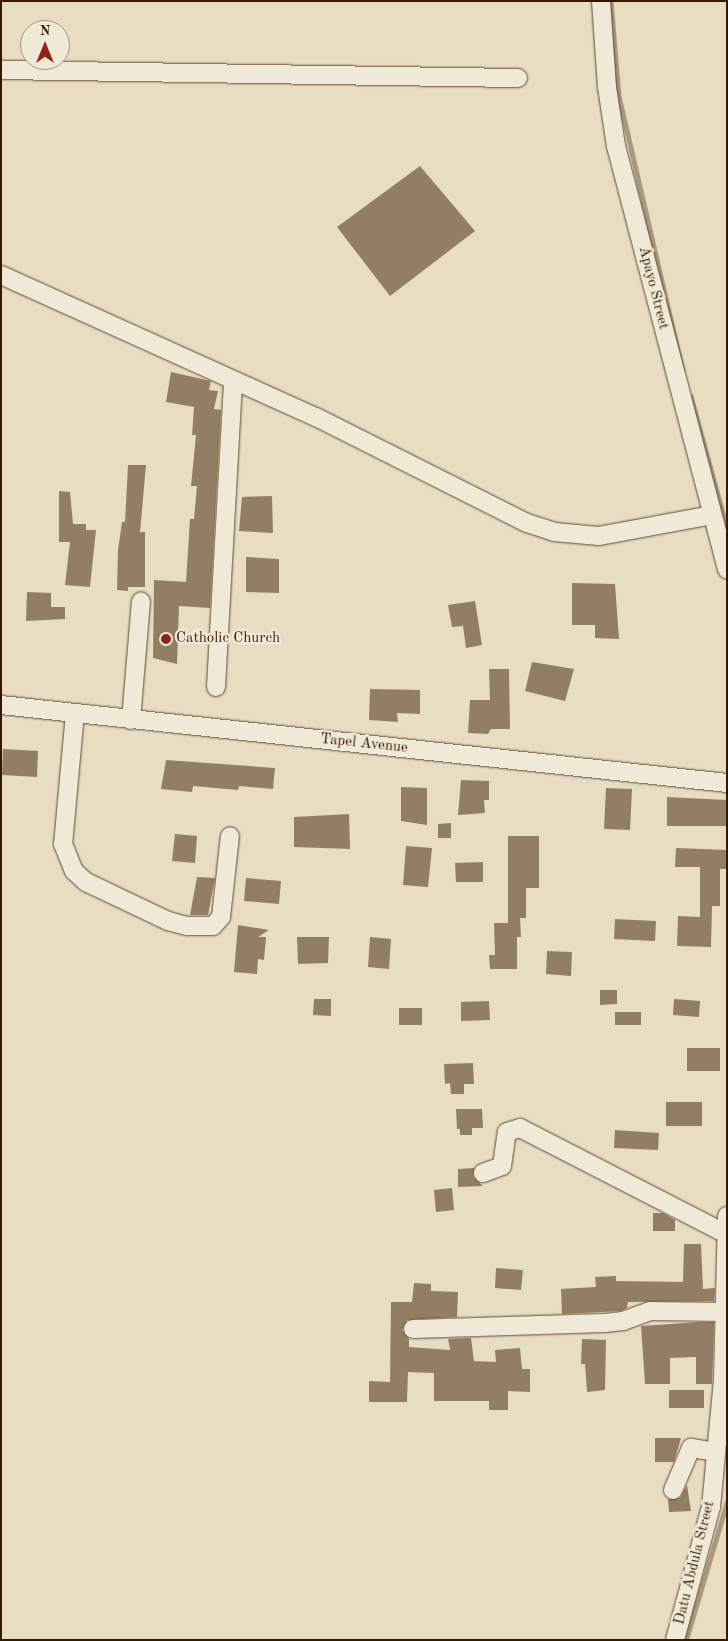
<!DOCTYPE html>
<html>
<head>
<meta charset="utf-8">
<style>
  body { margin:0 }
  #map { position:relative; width:728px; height:1641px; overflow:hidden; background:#e8ddc3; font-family:"Old Standard TT",serif }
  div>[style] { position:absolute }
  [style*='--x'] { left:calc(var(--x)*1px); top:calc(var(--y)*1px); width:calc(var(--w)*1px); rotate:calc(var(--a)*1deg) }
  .stream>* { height:4.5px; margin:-2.25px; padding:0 2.25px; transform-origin:2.25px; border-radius:2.25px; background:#ab9a81 }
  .building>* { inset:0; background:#927e65 }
  .roads { filter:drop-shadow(0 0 1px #614931) drop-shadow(0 0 1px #614931) }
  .minor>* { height:18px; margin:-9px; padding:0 9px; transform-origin:9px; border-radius:9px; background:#f0e9d8 }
  .dots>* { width:14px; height:14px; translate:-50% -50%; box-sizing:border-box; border:2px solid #f0e9d8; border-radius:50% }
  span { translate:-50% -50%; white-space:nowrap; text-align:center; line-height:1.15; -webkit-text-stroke:4.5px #f0e9d8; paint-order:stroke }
  .street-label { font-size:15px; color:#341800 }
  .poi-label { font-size:15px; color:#341800 }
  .left { translate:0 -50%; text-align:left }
  .frame { position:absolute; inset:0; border:2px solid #341800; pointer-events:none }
  .north { position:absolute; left:20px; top:20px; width:50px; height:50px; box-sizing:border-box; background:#f0e9d8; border:1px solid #a59582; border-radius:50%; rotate:0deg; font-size:14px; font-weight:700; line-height:20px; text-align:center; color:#341800 }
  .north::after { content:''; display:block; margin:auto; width:18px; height:22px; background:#8f2418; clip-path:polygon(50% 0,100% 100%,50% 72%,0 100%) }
</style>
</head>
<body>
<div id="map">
  <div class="stream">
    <div style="--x:611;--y:1;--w:95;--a:85.2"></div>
    <div style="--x:619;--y:96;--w:281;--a:76.9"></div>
    <div style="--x:691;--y:396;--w:137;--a:74.7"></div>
    <div style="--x:686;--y:1640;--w:144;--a:-73.5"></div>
  </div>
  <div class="building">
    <div style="clip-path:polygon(420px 166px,475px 231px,390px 296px,337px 227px)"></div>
    <div style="clip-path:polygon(171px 372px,211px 381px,209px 390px,218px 391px,214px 409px,221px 410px,210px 608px,179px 606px,177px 664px,153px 658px,154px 580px,186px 582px,190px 519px,194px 519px,197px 486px,191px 486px,196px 435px,192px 435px,194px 407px,166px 402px)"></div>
    <div style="clip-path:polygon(128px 465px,146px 465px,140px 532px,145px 532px,145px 587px,128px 587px,128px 591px,117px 590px,118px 550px,122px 522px,125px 522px)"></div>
    <div style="clip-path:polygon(59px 491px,70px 492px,73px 524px,86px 524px,86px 530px,96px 530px,90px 587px,65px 585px,70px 542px,59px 542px)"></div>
    <div style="clip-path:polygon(272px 496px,273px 533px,239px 531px,242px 497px)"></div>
    <div style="clip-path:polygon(246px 557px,279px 559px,279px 593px,246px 592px)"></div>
    <div style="clip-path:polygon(572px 583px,615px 584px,619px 639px,595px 638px,595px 625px,572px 625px)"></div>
    <div style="clip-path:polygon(27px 592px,51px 593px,51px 607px,65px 607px,65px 619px,26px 621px)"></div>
    <div style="clip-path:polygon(475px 601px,482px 645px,466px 648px,463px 626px,452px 627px,448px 605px)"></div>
    <div style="clip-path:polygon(532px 662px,574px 669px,565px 701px,525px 691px)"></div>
    <div style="clip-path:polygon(489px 669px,509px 669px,510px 729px,491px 729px,488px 734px,468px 733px,470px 700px,490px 700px)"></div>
    <div style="clip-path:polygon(370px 689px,420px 690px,420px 714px,397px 713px,398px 722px,369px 720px)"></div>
    <div style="clip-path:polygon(3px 749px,38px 751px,37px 777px,2px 775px)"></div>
    <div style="clip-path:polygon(166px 760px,275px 768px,273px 789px,239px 786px,238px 790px,193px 786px,192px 792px,161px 789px)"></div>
    <div style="clip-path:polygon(461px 780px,489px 781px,489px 800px,484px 800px,485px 813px,458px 815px)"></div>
    <div style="clip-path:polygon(401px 787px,427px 788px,427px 825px,401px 821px)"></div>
    <div style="clip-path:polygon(606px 788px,632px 789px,630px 830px,604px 829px)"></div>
    <div style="clip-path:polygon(667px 797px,727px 800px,727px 826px,667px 826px)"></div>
    <div style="clip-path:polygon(349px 814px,350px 849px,294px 847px,294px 817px)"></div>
    <div style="clip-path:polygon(451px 823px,451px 838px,438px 838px,438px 824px)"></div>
    <div style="clip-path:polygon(175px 834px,197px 836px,195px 863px,172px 861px)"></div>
    <div style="clip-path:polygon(508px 836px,539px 836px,539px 888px,526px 888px,526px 918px,520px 918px,521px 937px,517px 937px,517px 969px,490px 969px,489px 955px,495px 955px,494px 923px,508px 923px)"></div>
    <div style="clip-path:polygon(406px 846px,432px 848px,428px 887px,403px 885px)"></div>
    <div style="clip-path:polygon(676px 848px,727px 850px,727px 869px,720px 869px,720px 906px,712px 906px,711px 947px,677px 946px,678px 916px,700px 917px,700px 867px,675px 867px)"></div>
    <div style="clip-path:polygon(483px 862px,483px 882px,456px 882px,455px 863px)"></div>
    <div style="clip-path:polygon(197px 877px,215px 878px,208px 915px,190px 915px)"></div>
    <div style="clip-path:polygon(246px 878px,281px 881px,279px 904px,244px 901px)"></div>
    <div style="clip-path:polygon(615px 919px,656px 921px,655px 941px,614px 939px)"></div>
    <div style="clip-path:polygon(238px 925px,269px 930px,258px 937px,266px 937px,264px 960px,258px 959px,257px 974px,234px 972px)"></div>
    <div style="clip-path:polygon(297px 937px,329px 937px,328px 963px,298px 964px)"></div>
    <div style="clip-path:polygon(370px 937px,391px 939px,389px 969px,368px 967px)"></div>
    <div style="clip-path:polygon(547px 951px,572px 952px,571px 976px,546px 974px)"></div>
    <div style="clip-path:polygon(600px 990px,617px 990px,617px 1004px,600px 1005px)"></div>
    <div style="clip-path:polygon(314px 999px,331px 999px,331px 1016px,313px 1015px)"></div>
    <div style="clip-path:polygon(674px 999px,700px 1001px,699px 1017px,673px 1015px)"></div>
    <div style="clip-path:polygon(489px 1001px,490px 1020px,461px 1021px,461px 1002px)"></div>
    <div style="clip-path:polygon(399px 1008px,422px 1008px,422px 1025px,399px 1025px)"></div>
    <div style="clip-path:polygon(615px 1012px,641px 1012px,641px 1025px,615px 1025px)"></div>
    <div style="clip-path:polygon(687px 1048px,720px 1048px,720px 1071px,687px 1071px)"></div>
    <div style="clip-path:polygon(473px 1063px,474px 1084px,464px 1084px,464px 1094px,451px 1094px,450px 1083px,445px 1084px,444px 1064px)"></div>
    <div style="clip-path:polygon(666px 1102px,702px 1102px,702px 1126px,666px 1126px)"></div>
    <div style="clip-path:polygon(456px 1109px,482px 1109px,483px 1128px,472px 1128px,472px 1135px,460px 1135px,460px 1129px,457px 1129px)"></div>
    <div style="clip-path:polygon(615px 1130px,659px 1133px,658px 1150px,614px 1148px)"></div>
    <div style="clip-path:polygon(474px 1168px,473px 1177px,483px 1186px,458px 1187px,458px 1169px)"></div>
    <div style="clip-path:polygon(452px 1188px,454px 1210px,436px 1212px,434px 1190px)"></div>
    <div style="clip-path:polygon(653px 1213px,663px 1213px,675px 1220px,675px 1231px,653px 1231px)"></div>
    <div style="clip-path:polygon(684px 1244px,701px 1244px,703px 1289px,715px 1288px,714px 1301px,628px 1302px,627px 1308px,621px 1311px,562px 1314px,561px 1289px,596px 1287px,595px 1277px,616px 1276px,616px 1281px,683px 1282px)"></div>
    <div style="clip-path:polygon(496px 1268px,523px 1270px,521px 1290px,495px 1288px)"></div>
    <div style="clip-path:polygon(414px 1283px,431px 1284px,431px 1291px,458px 1292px,457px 1317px,407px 1320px,402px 1330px,409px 1339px,409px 1347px,450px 1350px,448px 1339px,471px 1338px,474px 1361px,496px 1362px,495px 1350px,520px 1348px,522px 1369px,530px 1369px,530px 1392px,508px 1391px,508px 1410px,489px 1410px,489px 1401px,434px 1401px,434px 1373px,408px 1372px,407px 1402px,369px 1402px,369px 1381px,390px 1382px,391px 1302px,412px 1302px)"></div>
    <div style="clip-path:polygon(700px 1322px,714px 1322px,712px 1384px,696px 1384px,696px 1357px,670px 1358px,670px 1384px,645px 1384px,641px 1326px)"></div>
    <div style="clip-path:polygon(582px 1339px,606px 1340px,605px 1390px,587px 1392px,585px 1364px,581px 1364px)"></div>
    <div style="clip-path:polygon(669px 1390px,704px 1390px,704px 1408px,669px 1408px)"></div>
    <div style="clip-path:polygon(655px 1438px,681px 1438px,674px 1462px,655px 1462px)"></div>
    <div style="clip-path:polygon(687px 1485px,691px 1511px,669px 1512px,668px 1499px,680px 1498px)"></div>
  </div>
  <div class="roads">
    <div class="minor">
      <div style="--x:601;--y:1;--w:86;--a:86"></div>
      <div style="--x:607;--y:87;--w:60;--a:81.3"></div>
      <div style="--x:616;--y:146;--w:438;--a:75.3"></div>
      <div style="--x:1;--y:70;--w:517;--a:0.89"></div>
      <div style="--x:1;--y:275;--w:346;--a:24.3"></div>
      <div style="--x:316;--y:417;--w:236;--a:26.7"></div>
      <div style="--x:527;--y:523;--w:28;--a:18"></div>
      <div style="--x:554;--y:532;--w:45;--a:5.1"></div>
      <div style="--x:599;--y:536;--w:115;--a:-10.5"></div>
      <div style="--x:216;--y:687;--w:305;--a:-86.8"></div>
      <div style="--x:1;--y:705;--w:730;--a:6.13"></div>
      <div style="--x:75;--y:713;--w:132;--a:95.2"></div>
      <div style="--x:63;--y:844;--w:29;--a:68"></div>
      <div style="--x:74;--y:871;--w:16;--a:43"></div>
      <div style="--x:86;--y:882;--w:91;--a:25.4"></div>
      <div style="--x:168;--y:921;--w:20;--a:15"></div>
      <div style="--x:187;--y:926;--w:26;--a:0"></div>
      <div style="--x:213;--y:926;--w:12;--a:-48"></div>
      <div style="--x:221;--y:917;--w:81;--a:-83.7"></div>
      <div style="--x:131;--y:720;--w:119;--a:-85.2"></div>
      <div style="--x:483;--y:1173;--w:20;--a:-20"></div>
      <div style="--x:502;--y:1166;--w:34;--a:-82"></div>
      <div style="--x:507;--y:1132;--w:14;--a:-17"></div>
      <div style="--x:520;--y:1128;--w:232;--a:27.2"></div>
      <div style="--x:413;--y:1329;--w:191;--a:-1.8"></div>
      <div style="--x:604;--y:1323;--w:19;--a:-6"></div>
      <div style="--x:623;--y:1321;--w:29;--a:-20"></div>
      <div style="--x:650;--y:1311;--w:75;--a:0.8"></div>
      <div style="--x:673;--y:1490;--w:46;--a:-66.8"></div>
      <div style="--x:691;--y:1448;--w:25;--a:9"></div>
      <div style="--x:675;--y:1640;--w:138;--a:-74.9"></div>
      <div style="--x:711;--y:1507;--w:128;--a:-84.6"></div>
      <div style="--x:723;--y:1380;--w:164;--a:-88.6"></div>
    </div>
  </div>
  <div class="dots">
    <div style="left:166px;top:639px;background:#8f2418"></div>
  </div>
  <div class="street-label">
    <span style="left:653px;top:288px;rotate:76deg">Apayo Street</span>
    <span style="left:364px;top:744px;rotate:6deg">Tapel Avenue</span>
    <span style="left:695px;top:1563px;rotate:-76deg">Datu Abdula Street</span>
  </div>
  <div class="poi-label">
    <span class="left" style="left:176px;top:639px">Catholic Church</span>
  </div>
  <div class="frame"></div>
  <div class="north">N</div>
</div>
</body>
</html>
